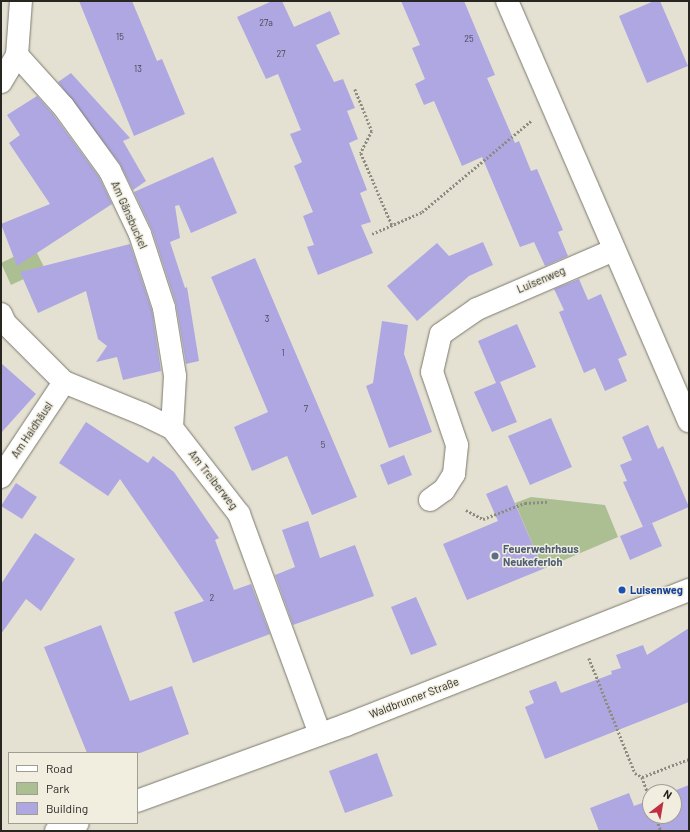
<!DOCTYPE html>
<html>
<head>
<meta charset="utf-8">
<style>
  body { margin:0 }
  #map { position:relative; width:690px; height:832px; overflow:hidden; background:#e4e1d3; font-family:Barlow,sans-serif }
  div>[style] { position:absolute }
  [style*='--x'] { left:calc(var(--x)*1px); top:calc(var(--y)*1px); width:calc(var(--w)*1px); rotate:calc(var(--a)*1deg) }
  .green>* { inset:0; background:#acbf93 }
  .building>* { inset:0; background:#afa7e1 }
  .path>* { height:2.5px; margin-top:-1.25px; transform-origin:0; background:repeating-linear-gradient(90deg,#8e8c82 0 2px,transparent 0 4px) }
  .roads { filter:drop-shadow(0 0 1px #7b796c) drop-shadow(0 0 1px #7b796c) }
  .minor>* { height:22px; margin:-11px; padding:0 11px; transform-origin:11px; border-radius:11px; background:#fff }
  .dots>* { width:11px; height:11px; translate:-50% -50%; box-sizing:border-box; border:2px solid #f1eee0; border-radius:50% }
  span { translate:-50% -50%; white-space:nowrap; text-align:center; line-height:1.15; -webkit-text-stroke:3px #f1eee0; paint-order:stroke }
  .number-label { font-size:9px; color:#494651 }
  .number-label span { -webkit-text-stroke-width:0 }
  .street-label { font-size:11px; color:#272621 }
  .service-label { font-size:11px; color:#4e5e75; font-weight:700 }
  .left { translate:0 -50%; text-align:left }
  .transit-label { font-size:11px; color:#164399; font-weight:700 }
  .frame { position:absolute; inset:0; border:2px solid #272621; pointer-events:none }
  .legend { position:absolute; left:8px; top:752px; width:130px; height:72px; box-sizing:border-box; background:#f1eee0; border:1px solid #a09e94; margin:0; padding:5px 7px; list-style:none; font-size:12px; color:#272621 }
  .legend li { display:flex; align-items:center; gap:8px; height:20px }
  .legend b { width:20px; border:1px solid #a09e94 }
  .north { position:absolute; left:642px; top:784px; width:40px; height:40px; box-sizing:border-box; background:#f1eee0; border:1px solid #a09e94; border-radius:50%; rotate:31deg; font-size:11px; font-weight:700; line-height:16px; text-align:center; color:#272621 }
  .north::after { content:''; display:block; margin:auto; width:14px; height:18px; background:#c13040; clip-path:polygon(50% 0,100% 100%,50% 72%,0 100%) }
</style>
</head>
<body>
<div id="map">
  <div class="green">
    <div style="clip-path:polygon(34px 247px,45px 269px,11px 285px,1px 263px)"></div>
    <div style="clip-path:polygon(531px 497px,605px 505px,618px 537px,543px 569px,515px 503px)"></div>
  </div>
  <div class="building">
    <div style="clip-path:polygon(79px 1px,132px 1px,157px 61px,162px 59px,185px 114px,134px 136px)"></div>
    <div style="clip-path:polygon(272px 1px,282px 1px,294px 27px,330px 11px,340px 34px,316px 45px,334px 82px,343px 79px,355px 108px,347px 111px,358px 139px,349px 143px,367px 190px,360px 193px,371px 222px,361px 225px,373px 253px,318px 275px,307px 247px,314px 245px,303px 216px,313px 212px,294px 166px,302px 162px,290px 134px,301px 130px,278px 74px,266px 79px,237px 17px)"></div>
    <div style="clip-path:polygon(401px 1px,464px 1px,495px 75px,487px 78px,515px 143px,519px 141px,531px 171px,537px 169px,563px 230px,558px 232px,568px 256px,545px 266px,534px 242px,520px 247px,482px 157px,462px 166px,434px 101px,424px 105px,415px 84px,425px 79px,412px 48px,420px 45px)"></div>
    <div style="clip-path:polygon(654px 1px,660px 1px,688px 66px,647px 83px,619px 16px)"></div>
    <div style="clip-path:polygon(71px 73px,130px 138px,123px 141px,146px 181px,133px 190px,120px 164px,58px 82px)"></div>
    <div style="clip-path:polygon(37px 96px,53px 114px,99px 177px,112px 204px,17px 266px,1px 224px,50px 204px,9px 143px,20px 135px,7px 115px)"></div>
    <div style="clip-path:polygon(213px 157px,237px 213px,191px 233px,179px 205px,175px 206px,180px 238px,170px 242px,185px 288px,187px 287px,199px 361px,186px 364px,176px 304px,152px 230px,134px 192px)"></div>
    <div style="clip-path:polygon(483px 242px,493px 265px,469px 276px,417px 321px,387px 286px,437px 243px,449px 256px)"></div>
    <div style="clip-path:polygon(130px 244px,152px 311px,161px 371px,123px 380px,117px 357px,96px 362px,107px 346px,98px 339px,86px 291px,38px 313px,20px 272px)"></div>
    <div style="clip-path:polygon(255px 258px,357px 497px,312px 515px,287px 456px,252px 471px,234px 427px,268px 412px,211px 277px)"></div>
    <div style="clip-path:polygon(579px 279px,588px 300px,601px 294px,627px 355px,618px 359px,627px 381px,605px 391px,595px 368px,584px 373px,559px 312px,564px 310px,554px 289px)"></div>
    <div style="clip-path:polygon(382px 321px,408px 325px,404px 354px,432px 432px,389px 448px,366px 386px,373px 383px)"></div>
    <div style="clip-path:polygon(517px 324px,536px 367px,500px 382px,517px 422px,492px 432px,474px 392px,496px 383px,478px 341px)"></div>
    <div style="clip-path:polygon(1px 363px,36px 394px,1px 433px)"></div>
    <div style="clip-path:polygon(551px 418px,572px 467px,530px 485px,508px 436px)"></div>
    <div style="clip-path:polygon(86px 422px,148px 463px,153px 456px,174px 472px,219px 538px,215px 540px,234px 590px,251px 584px,270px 634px,193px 663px,174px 612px,204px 601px,120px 479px,108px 496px,59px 463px)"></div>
    <div style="clip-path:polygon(648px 425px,658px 449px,663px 446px,689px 507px,643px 527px,623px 482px,627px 481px,620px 465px,632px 460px,622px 437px)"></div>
    <div style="clip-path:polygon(404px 455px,412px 475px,388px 485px,380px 465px)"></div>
    <div style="clip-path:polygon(16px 483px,37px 497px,22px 519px,1px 506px)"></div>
    <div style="clip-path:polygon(507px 485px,543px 569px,467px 600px,443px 544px,498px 521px,486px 494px)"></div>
    <div style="clip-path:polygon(308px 521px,320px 558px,355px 545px,374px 596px,293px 625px,275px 575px,295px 567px,282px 530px)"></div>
    <div style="clip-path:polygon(652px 523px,662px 546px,630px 560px,620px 536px)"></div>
    <div style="clip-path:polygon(35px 533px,75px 559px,41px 611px,26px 599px,1px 634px,1px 584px)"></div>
    <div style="clip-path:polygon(416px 597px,437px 645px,411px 655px,391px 607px)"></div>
    <div style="clip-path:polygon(101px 625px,130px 701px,172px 686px,189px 734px,140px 753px,87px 753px,44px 647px)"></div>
    <div style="clip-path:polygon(689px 628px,689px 702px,545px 759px,525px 707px,534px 703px,529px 691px,556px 681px,561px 693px,612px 674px,611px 671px,621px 668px,616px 655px,643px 645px,647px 655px)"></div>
    <div style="clip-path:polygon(377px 753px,393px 796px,345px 813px,329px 771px)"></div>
    <div style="clip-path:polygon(689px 785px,689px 831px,599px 831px,590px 808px,629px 793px,634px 806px,650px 800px,650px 816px,674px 816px,674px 792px,671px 792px)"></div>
  </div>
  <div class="path">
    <div style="--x:355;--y:89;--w:45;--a:68"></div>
    <div style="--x:372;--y:131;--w:25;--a:117"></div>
    <div style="--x:361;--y:153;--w:78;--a:66.7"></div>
    <div style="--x:372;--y:234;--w:55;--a:-23.7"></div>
    <div style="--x:422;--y:212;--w:143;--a:-39.9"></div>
    <div style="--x:466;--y:510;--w:19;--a:28"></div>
    <div style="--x:483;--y:519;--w:45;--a:-20.9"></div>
    <div style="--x:525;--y:503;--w:22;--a:-3"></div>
    <div style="--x:589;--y:658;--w:124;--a:68.2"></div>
    <div style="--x:635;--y:773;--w:8;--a:30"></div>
    <div style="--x:642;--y:777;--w:50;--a:-21"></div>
    <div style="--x:642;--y:777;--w:23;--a:70"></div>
    <div style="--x:656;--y:816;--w:16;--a:72"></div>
  </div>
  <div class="roads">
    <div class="minor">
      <div style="--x:507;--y:1;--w:458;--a:66.6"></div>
      <div style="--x:17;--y:55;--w:69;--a:48"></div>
      <div style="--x:63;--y:106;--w:80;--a:54.1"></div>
      <div style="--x:110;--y:171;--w:70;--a:64.5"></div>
      <div style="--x:140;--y:234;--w:78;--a:72"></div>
      <div style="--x:164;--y:308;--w:69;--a:80.8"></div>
      <div style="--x:175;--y:376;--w:52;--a:93.3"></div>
      <div style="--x:1;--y:82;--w:31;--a:-59"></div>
      <div style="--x:17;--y:55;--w:54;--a:-85.8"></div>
      <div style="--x:1;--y:314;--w:10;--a:66"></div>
      <div style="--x:5;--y:323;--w:83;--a:45"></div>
      <div style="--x:64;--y:382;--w:85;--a:22.1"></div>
      <div style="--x:143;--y:414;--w:32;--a:26"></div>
      <div style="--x:172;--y:428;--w:109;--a:52.1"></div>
      <div style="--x:239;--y:514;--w:234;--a:69.8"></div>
      <div style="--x:1;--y:477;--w:114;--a:-56.4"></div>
      <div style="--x:430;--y:500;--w:17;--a:-36"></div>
      <div style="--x:444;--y:490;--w:19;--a:-58"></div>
      <div style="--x:454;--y:474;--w:29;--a:-84"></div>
      <div style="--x:457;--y:445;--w:77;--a:-108.9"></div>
      <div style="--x:432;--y:372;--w:39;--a:-77"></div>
      <div style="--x:441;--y:334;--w:44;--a:-34.8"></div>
      <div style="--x:477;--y:309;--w:149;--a:-23.3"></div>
      <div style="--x:137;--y:801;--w:222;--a:-20"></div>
      <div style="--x:346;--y:725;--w:369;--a:-21.5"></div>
      <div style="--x:56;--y:831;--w:23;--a:-20"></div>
    </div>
  </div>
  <div class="dots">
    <div style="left:495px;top:556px;background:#5c6f8a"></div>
    <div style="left:622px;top:590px;background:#1a4fb4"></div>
  </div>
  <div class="number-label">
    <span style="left:266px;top:23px">27a</span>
    <span style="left:120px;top:37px">15</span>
    <span style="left:469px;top:39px">25</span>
    <span style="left:281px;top:54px">27</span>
    <span style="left:138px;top:69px">13</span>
    <span style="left:267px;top:319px">3</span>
    <span style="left:283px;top:353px">1</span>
    <span style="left:306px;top:409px">7</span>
    <span style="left:323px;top:445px">5</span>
    <span style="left:212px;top:598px">2</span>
  </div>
  <div class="street-label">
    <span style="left:129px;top:215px;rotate:66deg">Am Gänsbuckel</span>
    <span style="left:541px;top:280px;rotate:-23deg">Luisenweg</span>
    <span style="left:32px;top:430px;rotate:-56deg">Am Haidhäusl</span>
    <span style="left:213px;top:480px;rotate:52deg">Am Treiberweg</span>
    <span style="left:414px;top:698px;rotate:-21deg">Waldbrunner Straße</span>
  </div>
  <div class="service-label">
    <span class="left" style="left:503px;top:556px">Feuerwehrhaus<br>Neukeferloh</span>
  </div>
  <div class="transit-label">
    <span class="left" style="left:630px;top:590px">Luisenweg</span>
  </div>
  <div class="frame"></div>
  <ul class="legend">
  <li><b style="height:5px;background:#fff"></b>Road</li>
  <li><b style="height:11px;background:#acbf93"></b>Park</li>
  <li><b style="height:11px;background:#afa7e1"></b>Building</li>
  </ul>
  <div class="north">N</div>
</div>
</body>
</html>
